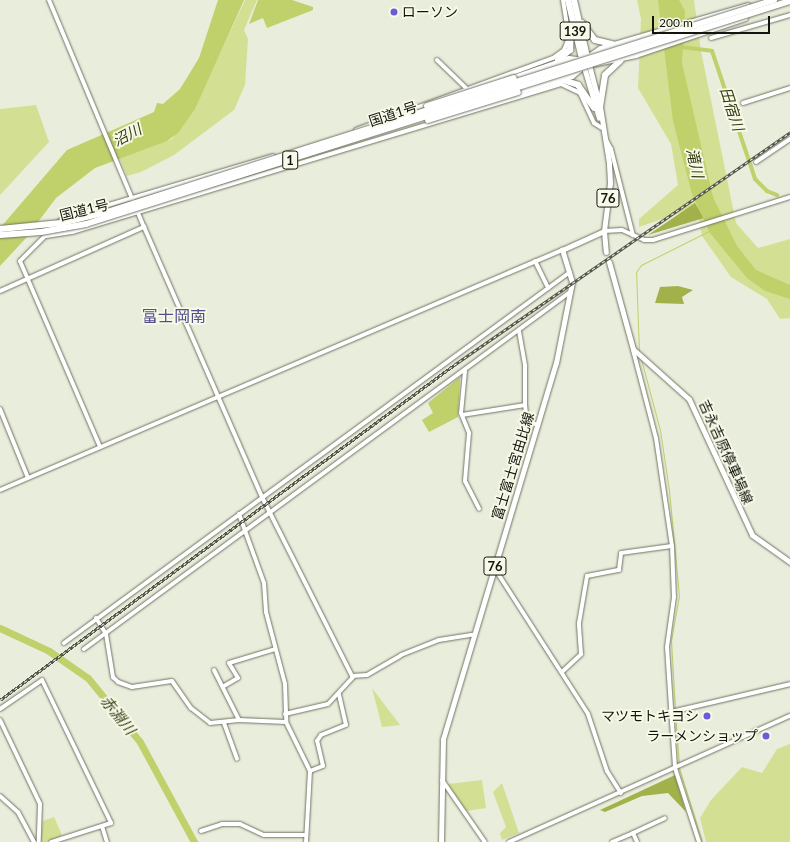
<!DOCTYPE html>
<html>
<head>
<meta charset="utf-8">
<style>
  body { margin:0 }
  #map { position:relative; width:790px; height:842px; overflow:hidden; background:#e9eddb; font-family:Lato,"Noto Sans JP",sans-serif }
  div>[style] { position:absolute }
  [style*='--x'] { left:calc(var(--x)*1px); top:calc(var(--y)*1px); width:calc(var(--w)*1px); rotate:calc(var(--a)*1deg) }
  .green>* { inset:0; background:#d3e094 }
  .forest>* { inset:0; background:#a3b14b }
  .water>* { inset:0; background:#c0d06a }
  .stream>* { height:1px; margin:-0.5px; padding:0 0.5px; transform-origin:0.5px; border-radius:0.5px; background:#c0d06a }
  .canal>* { height:4px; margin:-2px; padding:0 2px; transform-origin:2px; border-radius:2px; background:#c0d06a }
  .river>* { height:7px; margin:-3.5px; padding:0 3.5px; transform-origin:3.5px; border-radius:3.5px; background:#c0d06a }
  .roads { filter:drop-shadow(0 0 1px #707363) drop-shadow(0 0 1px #707363) }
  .minor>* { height:4px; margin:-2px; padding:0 2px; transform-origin:2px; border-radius:2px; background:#fff }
  .major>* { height:5px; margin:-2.5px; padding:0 2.5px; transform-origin:2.5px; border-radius:2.5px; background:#fff }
  .highway>* { height:6px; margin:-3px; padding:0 3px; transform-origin:3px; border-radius:3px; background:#fff }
  .rail>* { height:2.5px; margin-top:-1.25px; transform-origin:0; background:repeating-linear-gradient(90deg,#f7fae8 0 3px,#55574d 0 6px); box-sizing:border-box; border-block:1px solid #55574d }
  .bridges { filter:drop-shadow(0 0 1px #707363) drop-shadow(0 0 1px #707363) }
  .highway-bridge>* { height:6px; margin:-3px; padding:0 3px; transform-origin:3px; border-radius:3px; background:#fff }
  .dots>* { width:11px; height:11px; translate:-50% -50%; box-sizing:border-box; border:2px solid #f7fae8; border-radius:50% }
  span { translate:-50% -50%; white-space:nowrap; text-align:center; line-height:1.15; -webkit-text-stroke:3.5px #f7fae8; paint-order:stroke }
  .shield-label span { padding:1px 3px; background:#f7fae8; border:1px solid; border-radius:3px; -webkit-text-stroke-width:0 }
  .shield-label { font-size:13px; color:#13140e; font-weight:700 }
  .poi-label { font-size:14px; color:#13140e }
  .left { translate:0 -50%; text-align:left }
  .right { translate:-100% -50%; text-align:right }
  .street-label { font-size:14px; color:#13140e }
  .water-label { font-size:15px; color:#363b11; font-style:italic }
  .quarter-label { font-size:16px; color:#514e8c }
  .scale { position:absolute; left:652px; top:16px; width:118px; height:18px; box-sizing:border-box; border:2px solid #13140e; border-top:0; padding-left:5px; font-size:12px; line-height:14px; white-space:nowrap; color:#13140e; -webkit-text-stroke:3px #f7fae8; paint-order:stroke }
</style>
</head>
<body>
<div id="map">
  <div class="green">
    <div style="clip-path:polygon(245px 0,257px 0,244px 30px,248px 39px,245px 85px,234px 110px,174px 155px,141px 172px,127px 176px,119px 157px,172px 139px,194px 108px)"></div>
    <div style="clip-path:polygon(637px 0,694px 0,701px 51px,736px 223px,758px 248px,790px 239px,790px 318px,780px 319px,767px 299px,731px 277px,702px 236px,697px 207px,639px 227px,639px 219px,678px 185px,671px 144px,638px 88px,641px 19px)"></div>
    <div style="clip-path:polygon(36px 105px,49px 142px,0 195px,0 109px)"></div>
    <div style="clip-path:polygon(372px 688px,400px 725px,382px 727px)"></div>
    <div style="clip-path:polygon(790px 744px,790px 842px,706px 842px,700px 818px,711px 800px,742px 767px,762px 773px,777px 749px)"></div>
    <div style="clip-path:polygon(482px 780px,486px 808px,466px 811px,448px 784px)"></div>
    <div style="clip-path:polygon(502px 783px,519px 833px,502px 840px,500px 833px,506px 827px,493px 792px)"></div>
    <div style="clip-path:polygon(54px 817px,62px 835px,51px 842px,39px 842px,43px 821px)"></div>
  </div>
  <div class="forest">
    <div style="clip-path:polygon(695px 203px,704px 218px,648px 235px)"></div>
    <div style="clip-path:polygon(678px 286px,693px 290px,682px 297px,684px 304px,655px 303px,660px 287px)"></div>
    <div style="clip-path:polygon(675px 775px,686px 812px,668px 793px,642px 796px,605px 812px,600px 810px)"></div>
  </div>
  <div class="water">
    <div style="clip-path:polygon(218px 0,244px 0,195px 109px,178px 133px,167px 141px,95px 168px,56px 198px,26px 238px,0 266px,0 228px,67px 150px,154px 112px,157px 103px,163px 104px,180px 89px,199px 58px)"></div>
    <div style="clip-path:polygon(258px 0,292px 0,313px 7px,313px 10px,267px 28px,263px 18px,249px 24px)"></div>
    <div style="clip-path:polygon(658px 0,679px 0,685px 11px,682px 63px,713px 197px,737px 246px,756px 270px,790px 285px,790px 299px,765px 291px,747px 278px,710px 233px,692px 194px,673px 121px)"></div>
    <div style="clip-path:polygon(460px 377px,458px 417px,429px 432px,422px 420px,433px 413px,428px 403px)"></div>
  </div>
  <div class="stream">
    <div style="--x:639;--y:352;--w:80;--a:-92.1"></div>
    <div style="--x:636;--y:272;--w:9;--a:-54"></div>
    <div style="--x:641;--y:265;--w:76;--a:-26.6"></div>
    <div style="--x:641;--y:359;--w:73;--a:75"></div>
    <div style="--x:660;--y:430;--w:61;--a:81.5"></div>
    <div style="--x:669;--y:490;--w:106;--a:84.6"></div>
    <div style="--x:679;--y:596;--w:45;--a:100.3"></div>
    <div style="--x:671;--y:640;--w:69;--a:86.7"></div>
    <div style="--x:675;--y:712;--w:53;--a:85.7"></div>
    <div style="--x:679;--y:768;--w:77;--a:72.7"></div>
  </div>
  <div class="canal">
    <div style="--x:681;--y:47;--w:31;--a:7"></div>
    <div style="--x:712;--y:51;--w:135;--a:71.4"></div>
    <div style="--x:755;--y:179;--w:17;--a:45"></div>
    <div style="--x:767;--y:191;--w:11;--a:22"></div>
  </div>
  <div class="river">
    <div style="--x:0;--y:628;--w:54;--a:25.1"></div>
    <div style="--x:49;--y:651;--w:47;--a:34.7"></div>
    <div style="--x:88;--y:678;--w:82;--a:50.9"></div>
    <div style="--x:140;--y:742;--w:114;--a:61.6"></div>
  </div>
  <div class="roads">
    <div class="minor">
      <div style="--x:49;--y:0;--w:246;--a:67.3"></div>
      <div style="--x:144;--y:227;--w:295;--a:66.4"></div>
      <div style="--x:262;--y:497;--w:200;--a:63.3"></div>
      <div style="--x:352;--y:676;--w:15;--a:-4"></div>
      <div style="--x:367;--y:675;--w:39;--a:-30"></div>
      <div style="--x:401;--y:655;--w:41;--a:-21.5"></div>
      <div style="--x:439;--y:640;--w:36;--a:-9"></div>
      <div style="--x:563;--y:0;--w:33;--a:81"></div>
      <div style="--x:711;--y:38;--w:82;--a:-16.2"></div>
      <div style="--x:437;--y:60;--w:42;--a:44"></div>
      <div style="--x:743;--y:103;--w:49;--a:-17.7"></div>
      <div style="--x:356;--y:130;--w:210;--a:-20.1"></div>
      <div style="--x:553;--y:58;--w:14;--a:-36"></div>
      <div style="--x:564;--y:50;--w:11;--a:-68"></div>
      <div style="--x:606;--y:140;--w:10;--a:61"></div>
      <div style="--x:611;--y:149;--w:89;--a:75.7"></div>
      <div style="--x:756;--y:162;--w:41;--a:-34.1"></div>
      <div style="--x:57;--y:224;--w:7;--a:-45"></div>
      <div style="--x:62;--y:219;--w:220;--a:-16.6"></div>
      <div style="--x:51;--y:230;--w:44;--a:135"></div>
      <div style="--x:20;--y:261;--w:202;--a:66.7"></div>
      <div style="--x:604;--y:231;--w:18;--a:-3"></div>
      <div style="--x:622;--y:230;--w:24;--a:24"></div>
      <div style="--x:644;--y:240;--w:9;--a:0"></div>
      <div style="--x:653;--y:240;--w:144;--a:-17.4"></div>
      <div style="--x:46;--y:236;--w:26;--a:-9"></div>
      <div style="--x:72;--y:232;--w:511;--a:-16.84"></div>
      <div style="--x:561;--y:84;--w:21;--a:25"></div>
      <div style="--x:580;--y:93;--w:33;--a:65"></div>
      <div style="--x:594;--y:123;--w:9;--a:32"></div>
      <div style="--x:535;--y:261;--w:30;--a:64"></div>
      <div style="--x:0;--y:291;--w:158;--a:-24"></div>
      <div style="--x:519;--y:331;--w:36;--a:80"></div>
      <div style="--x:525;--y:366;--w:39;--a:90"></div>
      <div style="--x:633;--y:350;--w:91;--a:75.4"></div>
      <div style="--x:656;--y:438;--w:109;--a:81.6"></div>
      <div style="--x:672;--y:546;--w:51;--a:87.8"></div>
      <div style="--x:674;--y:597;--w:50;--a:98"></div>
      <div style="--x:667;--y:647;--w:121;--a:86.2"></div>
      <div style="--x:675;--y:768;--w:78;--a:72"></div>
      <div style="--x:465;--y:371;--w:42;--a:95.4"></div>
      <div style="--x:461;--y:413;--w:22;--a:68"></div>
      <div style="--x:469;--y:433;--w:48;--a:94.8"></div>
      <div style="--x:465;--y:481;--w:31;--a:63"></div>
      <div style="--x:0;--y:409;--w:74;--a:67.9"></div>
      <div style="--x:462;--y:415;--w:64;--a:-9"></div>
      <div style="--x:525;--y:405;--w:16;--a:83"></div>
      <div style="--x:527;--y:421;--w:12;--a:20"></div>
      <div style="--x:0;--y:490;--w:611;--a:-23.12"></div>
      <div style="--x:239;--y:514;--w:73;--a:70.1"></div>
      <div style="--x:264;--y:583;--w:29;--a:86"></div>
      <div style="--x:266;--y:612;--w:74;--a:75.2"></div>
      <div style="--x:285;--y:684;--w:38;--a:88"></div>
      <div style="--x:286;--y:722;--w:55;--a:63.9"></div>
      <div style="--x:310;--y:771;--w:71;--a:93.2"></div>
      <div style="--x:495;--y:569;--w:172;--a:57.3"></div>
      <div style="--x:588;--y:714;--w:60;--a:71.6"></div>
      <div style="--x:607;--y:771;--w:26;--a:58"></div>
      <div style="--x:96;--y:618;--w:19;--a:58"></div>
      <div style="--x:106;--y:634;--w:44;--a:80.8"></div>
      <div style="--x:113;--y:677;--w:7;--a:45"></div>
      <div style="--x:118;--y:682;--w:15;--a:20"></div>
      <div style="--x:132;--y:687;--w:40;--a:-8.5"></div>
      <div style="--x:172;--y:681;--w:33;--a:55"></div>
      <div style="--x:191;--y:708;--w:24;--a:38"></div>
      <div style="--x:210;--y:723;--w:29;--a:-6"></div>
      <div style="--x:64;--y:643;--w:627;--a:-36.25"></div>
      <div style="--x:84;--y:649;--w:603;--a:-36.3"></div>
      <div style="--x:214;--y:670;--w:56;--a:63.4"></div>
      <div style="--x:239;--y:720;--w:47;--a:2.4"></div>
      <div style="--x:563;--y:671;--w:25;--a:-43"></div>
      <div style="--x:581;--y:654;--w:31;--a:-94"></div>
      <div style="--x:579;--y:623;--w:48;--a:-80.3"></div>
      <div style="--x:587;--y:576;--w:33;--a:-11"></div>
      <div style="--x:619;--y:570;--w:17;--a:-83"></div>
      <div style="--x:621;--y:553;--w:51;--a:-7.8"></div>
      <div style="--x:224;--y:686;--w:16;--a:-30"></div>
      <div style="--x:238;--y:678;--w:17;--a:-121"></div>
      <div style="--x:229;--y:663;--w:48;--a:-16.9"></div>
      <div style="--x:0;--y:709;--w:51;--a:-34.6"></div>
      <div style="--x:42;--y:680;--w:159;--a:64.2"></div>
      <div style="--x:111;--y:823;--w:63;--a:162.4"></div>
      <div style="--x:671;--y:712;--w:122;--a:-13.2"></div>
      <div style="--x:285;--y:714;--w:44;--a:-13.1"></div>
      <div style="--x:328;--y:704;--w:37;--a:-47"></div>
      <div style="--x:0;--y:720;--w:93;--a:64.5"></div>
      <div style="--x:40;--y:804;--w:38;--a:92"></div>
      <div style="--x:224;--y:723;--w:38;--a:70"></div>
      <div style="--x:310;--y:771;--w:14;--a:-21"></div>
      <div style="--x:323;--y:766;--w:26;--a:-103"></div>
      <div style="--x:317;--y:741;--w:7;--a:-56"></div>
      <div style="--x:321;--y:735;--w:27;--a:-22"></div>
      <div style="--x:346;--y:725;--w:32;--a:-103"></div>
      <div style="--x:442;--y:780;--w:75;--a:55.3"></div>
      <div style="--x:0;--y:796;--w:24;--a:42"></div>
      <div style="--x:18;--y:812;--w:34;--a:62"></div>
      <div style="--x:102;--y:826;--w:17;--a:73"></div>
      <div style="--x:201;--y:831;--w:22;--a:-18"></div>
      <div style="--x:222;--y:824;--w:18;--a:0"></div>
      <div style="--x:240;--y:824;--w:26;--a:25"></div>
      <div style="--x:264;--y:835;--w:42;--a:0"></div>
      <div style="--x:633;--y:833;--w:35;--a:-25"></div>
      <div style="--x:509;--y:842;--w:308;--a:-24.2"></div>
      <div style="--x:612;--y:842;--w:23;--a:-23"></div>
      <div style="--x:633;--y:833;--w:10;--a:66"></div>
    </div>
    <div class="major">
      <div style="--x:583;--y:64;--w:56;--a:73.5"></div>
      <div style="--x:604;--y:231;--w:21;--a:85"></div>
      <div style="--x:609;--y:262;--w:90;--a:74.6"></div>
      <div style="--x:633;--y:349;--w:75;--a:41.8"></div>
      <div style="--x:689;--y:399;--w:150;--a:65.1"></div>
      <div style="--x:752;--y:535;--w:47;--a:35.4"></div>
      <div style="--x:441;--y:842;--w:103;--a:-88.9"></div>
      <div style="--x:443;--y:739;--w:393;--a:-73.3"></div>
      <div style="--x:556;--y:363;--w:83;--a:-78.8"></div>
      <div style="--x:572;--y:282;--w:34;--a:-107"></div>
      <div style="--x:562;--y:250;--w:46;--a:-24.3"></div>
      <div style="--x:604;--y:231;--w:48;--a:-82.9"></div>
      <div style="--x:610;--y:183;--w:20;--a:-93"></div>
      <div style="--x:609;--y:163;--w:57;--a:-99.1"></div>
      <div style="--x:600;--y:107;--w:48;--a:-104.6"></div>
    </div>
    <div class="highway">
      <div style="--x:568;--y:0;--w:65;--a:76.6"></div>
      <div style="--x:574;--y:0;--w:63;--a:77.1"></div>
      <div style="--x:582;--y:23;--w:21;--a:53"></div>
      <div style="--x:595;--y:40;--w:18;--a:13"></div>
      <div style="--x:558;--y:60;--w:16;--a:-40"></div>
      <div style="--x:570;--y:50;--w:22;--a:-87"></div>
      <div style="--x:585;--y:60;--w:19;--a:-35"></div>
      <div style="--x:601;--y:49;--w:153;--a:-16.3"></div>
      <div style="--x:592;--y:64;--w:45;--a:-11.6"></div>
      <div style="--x:636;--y:55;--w:115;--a:-18.7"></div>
      <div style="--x:514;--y:78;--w:58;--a:-19.1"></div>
      <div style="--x:569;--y:59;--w:16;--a:7"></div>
      <div style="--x:563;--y:80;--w:16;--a:18"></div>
      <div style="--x:578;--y:85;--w:28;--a:55"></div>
      <div style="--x:518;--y:92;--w:56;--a:-16.5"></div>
      <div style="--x:572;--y:76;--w:17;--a:-40"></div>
      <div style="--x:600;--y:107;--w:32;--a:-81"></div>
      <div style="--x:605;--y:75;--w:21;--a:-43"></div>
    </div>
  </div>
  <div class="rail">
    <div style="--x:0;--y:700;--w:564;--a:-36.42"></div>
    <div style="--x:454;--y:365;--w:409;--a:-34.7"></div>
  </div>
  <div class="bridges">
    <div class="highway-bridge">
      <div style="--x:427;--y:106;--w:91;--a:-17.8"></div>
      <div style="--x:428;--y:120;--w:94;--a:-17.3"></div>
      <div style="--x:0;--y:229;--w:61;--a:-5.6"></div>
      <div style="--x:61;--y:223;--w:47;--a:-13.4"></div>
      <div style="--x:107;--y:212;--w:700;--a:-17.63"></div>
      <div style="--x:0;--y:235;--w:41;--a:-4.2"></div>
      <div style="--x:41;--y:232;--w:46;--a:-10.1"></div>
      <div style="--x:86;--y:224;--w:738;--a:-17.58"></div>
    </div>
  </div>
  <div class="dots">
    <div style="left:394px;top:12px;background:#6a5cd5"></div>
    <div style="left:707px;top:716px;background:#6a5cd5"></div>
    <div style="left:766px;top:736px;background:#6a5cd5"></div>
  </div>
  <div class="shield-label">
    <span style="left:575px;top:31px">139</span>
    <span style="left:290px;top:160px">1</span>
    <span style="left:608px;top:198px">76</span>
    <span style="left:495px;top:566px">76</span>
  </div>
  <div class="poi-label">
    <span class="left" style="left:402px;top:12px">ローソン</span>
    <span class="right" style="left:699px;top:716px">マツモトキヨシ</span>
    <span class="right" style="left:758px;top:736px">ラーメンショップ</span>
  </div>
  <div class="street-label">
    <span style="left:393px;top:114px;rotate:-18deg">国道1号</span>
    <span style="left:84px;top:210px;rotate:-14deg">国道1号</span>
    <span style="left:726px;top:452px;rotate:66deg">吉永吉原停車場線</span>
    <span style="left:513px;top:466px;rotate:-73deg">富士富士宮由比線</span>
  </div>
  <div class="water-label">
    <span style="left:732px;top:109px;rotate:72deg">田宿川</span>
    <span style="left:127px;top:135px;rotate:-28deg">沼川</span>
    <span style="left:695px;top:163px;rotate:77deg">滝川</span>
    <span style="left:118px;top:715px;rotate:51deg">赤淵川</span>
  </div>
  <div class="quarter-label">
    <span style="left:174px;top:316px">富士岡南</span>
  </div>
  <div class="scale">200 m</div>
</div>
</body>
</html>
